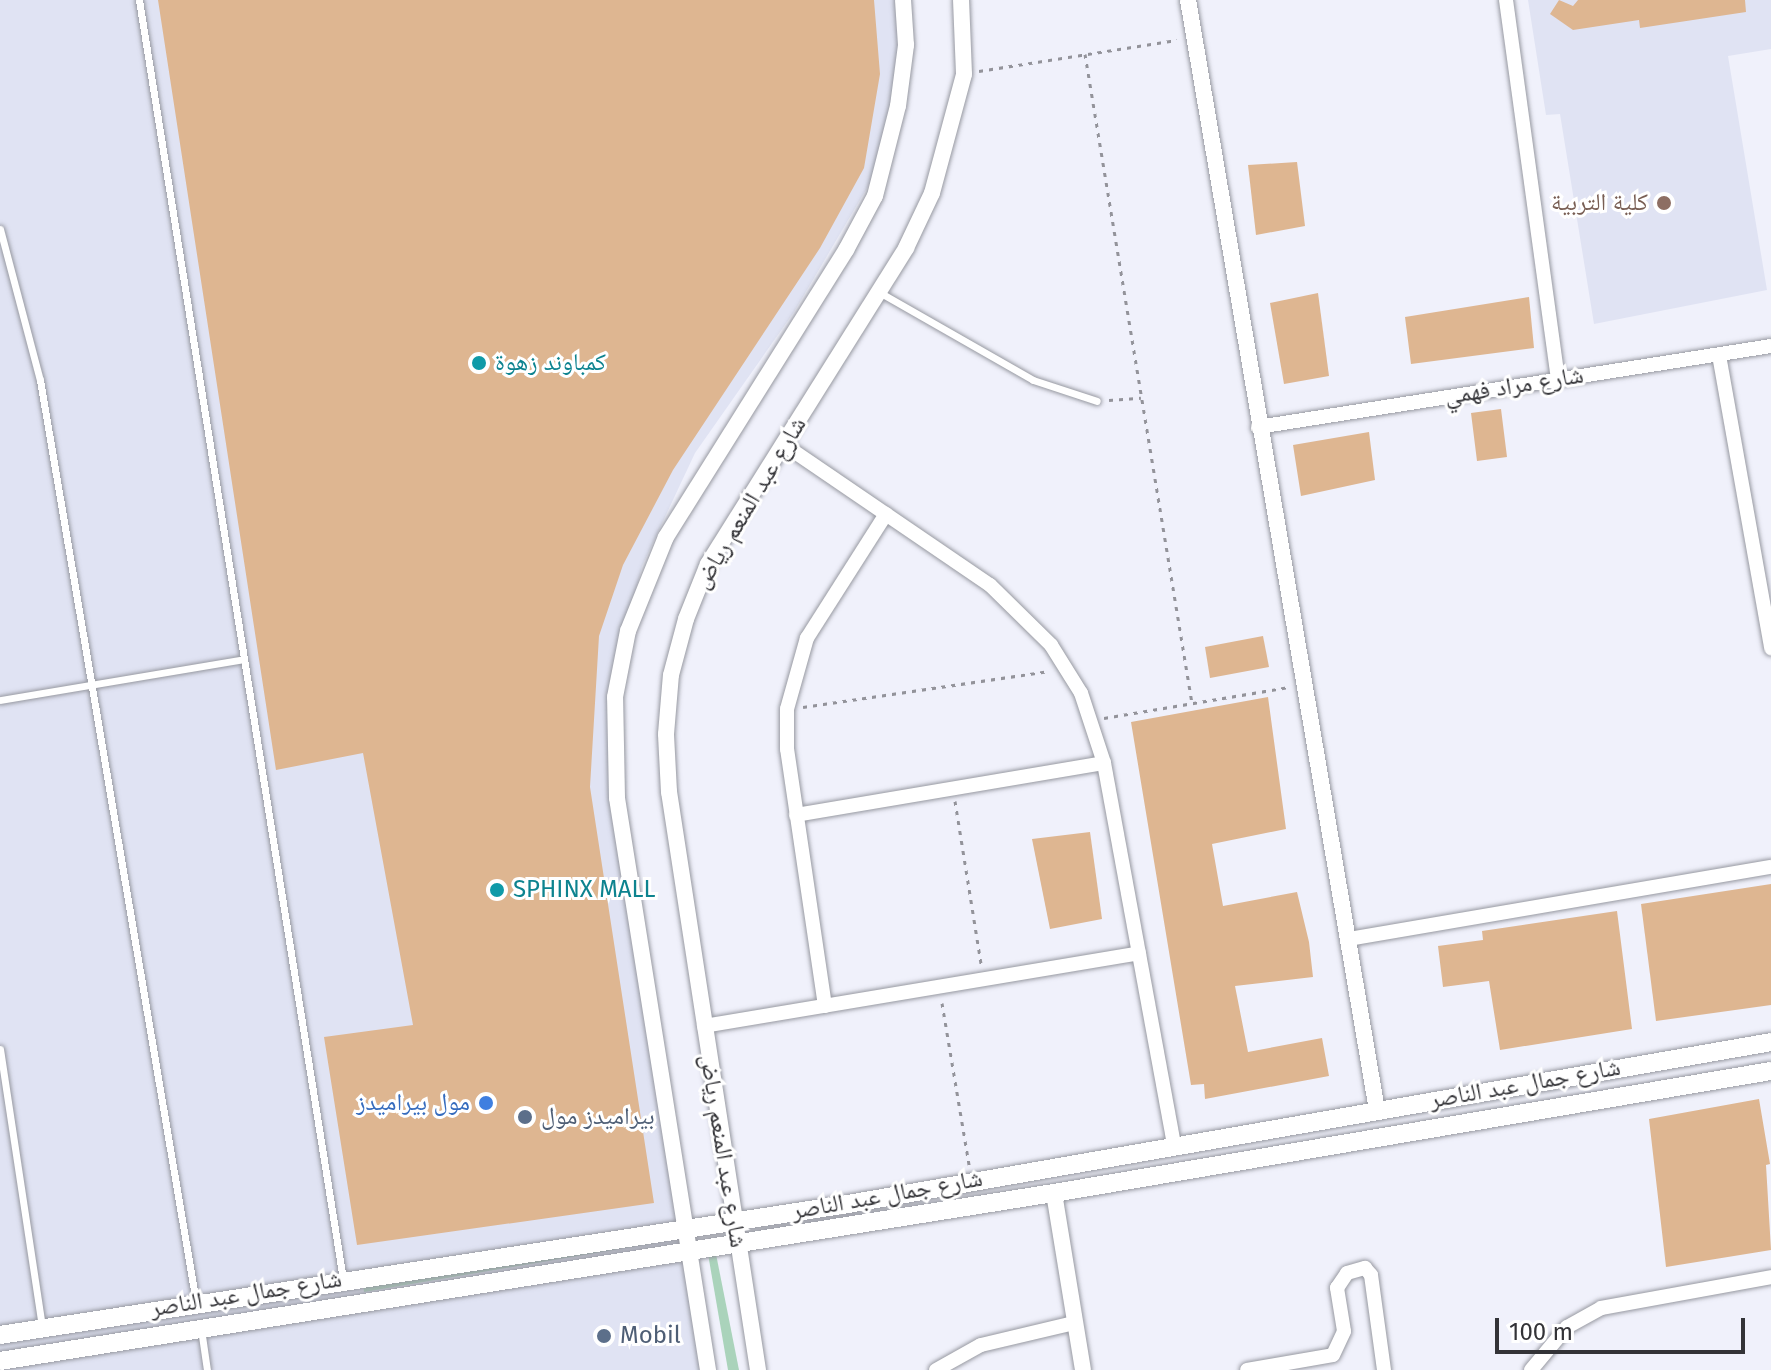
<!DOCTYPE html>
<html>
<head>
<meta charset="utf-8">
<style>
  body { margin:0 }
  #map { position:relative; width:1771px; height:1370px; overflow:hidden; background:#f0f1fb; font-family:"Fira Sans","Noto Naskh Arabic",sans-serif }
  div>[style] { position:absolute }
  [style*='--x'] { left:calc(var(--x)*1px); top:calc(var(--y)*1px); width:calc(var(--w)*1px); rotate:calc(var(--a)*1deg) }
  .built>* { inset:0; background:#e0e3f3 }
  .green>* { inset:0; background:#aad3bb }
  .building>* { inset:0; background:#deb691 }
  .path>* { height:3px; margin-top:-1.5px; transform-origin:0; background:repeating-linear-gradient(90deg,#93939a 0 4px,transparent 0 10px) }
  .roads { filter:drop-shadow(0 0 2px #9799a1) drop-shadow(0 0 2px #9799a1) }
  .service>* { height:7px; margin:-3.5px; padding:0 3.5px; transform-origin:3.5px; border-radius:3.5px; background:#fff }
  .minor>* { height:14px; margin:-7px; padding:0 7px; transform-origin:7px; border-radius:7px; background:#fff }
  .tertiary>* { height:16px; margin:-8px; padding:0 8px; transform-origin:8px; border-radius:8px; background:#fff }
  .secondary>* { height:18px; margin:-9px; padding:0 9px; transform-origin:9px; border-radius:9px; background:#fff }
  .dots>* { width:22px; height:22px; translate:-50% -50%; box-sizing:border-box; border:4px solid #fff; border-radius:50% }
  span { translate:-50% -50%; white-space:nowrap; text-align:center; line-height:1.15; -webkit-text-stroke:6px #fff; paint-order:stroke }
  .education-label { font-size:24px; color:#785e54 }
  .right { translate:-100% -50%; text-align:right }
  .culture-label { font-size:24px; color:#0d838f }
  .left { translate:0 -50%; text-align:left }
  .street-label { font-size:24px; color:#333337 }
  .shop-label { font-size:24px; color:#366cbe }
  .service-label { font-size:24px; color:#4e5e75 }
  .scale { position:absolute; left:1495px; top:1318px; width:250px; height:36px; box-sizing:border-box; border:4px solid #333337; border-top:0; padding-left:10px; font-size:24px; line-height:28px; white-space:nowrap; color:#333337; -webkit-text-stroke:6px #fff; paint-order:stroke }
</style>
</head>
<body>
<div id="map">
  <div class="built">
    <div style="clip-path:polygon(0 0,897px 0,906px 63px,887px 154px,794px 312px,695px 453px,642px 566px,628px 623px,614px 784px,708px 1370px,0 1370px)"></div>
    <div style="clip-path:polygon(1528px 0,1771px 0,1771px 49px,1728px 56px,1767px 290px,1594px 324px,1560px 114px,1546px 115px)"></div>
  </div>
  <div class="green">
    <div style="clip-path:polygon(652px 1237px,654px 1243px,364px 1292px,363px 1284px)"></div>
    <div style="clip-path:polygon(708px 1254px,716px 1254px,739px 1370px,728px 1370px)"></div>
  </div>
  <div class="building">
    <div style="clip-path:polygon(158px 0,874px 0,880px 74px,864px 168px,820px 248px,673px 470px,623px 565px,599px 636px,590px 787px,654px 1203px,357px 1245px,324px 1037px,413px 1025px,363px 753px,276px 770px)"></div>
    <div style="clip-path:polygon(1559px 0,1573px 6px,1578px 0,1745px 0,1746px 12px,1640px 28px,1639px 20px,1573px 30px,1550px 14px)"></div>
    <div style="clip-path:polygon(1297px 162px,1305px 226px,1256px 235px,1248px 165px)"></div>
    <div style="clip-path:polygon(1318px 293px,1329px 376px,1284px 384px,1270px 303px)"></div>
    <div style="clip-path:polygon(1529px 297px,1534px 348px,1411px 364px,1405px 317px)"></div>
    <div style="clip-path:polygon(1501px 409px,1507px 457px,1477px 461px,1471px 413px)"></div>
    <div style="clip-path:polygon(1369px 432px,1375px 480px,1301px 496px,1293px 445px)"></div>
    <div style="clip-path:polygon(1263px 636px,1269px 667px,1210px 678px,1205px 647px)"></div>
    <div style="clip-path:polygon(1268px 697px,1286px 829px,1212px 844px,1223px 906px,1297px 892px,1309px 942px,1313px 977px,1235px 986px,1248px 1052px,1322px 1038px,1329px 1076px,1205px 1099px,1204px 1084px,1191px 1085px,1131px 722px)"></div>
    <div style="clip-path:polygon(1090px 832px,1102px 919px,1050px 929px,1032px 839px)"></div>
    <div style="clip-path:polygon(1771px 884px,1771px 1005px,1656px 1021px,1641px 904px)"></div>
    <div style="clip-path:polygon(1617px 911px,1632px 1029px,1500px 1050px,1489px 981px,1443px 987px,1438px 946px,1483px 940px,1482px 931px)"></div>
    <div style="clip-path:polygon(1759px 1099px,1770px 1164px,1766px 1165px,1771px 1250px,1666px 1267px,1649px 1119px)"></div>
  </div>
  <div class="path">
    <div style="--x:1085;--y:54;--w:658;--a:80.64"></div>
    <div style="--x:979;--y:71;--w:200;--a:-8.9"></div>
    <div style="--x:1109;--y:400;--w:32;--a:-4"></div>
    <div style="--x:803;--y:707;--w:249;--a:-8.3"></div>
    <div style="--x:1104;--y:718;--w:189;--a:-9.5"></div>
    <div style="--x:955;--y:801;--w:165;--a:80.9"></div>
    <div style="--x:942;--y:1003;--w:164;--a:80.5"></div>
  </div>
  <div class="roads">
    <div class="service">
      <div style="--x:139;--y:0;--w:1295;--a:80.94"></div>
      <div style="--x:0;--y:229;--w:156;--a:75.2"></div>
      <div style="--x:40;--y:380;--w:935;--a:80.4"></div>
      <div style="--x:879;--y:292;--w:177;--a:29.7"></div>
      <div style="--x:1033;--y:380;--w:67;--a:18.2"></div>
      <div style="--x:0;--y:700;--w:247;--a:-9.5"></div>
      <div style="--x:0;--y:1049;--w:281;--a:81.4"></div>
      <div style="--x:201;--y:1329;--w:41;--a:81.7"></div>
    </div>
    <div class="minor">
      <div style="--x:1506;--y:0;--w:383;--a:82.2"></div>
      <div style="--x:1719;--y:355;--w:298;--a:79.9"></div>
      <div style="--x:1258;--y:427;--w:519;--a:-8.97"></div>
      <div style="--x:783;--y:444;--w:250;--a:34.3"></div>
      <div style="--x:990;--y:585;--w:86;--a:44.5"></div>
      <div style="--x:1051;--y:645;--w:57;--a:58"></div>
      <div style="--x:1081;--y:693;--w:74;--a:71.8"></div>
      <div style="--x:1104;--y:763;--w:388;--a:79.6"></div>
      <div style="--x:796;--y:815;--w:312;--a:-9.6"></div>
      <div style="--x:1349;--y:939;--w:428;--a:-9.7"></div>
      <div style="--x:825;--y:1006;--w:260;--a:-98.4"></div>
      <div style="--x:787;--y:749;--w:40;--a:-90"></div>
      <div style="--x:787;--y:709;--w:74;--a:-74.3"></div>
      <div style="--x:807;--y:638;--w:147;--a:-57.5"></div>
      <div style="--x:704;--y:1026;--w:441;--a:-9.5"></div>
      <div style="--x:936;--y:1370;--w:51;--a:-29.1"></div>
      <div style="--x:981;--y:1345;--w:96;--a:-13.3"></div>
      <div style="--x:1247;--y:1370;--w:87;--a:-9.9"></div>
      <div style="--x:1333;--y:1355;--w:26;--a:-65"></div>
      <div style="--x:1344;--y:1331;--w:44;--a:-99.2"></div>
      <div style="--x:1337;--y:1288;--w:18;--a:-56"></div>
      <div style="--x:1347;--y:1273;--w:19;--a:-16"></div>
      <div style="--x:1365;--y:1268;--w:9;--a:49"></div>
      <div style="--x:1371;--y:1275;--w:96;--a:82.2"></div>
      <div style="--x:1531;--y:1370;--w:56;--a:-50.1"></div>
      <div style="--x:1567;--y:1327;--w:39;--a:-29"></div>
      <div style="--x:1601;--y:1308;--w:173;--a:-10.3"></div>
    </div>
    <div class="tertiary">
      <div style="--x:1188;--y:0;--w:1126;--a:80.34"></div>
      <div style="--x:1054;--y:1193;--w:179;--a:80.7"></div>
      <div style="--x:708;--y:1370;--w:579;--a:-99.04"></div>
      <div style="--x:617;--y:798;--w:101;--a:-91.1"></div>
      <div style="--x:615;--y:697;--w:67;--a:-78.9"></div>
      <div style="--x:628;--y:631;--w:101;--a:-68"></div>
      <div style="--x:666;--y:537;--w:339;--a:-57.9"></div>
      <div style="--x:846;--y:250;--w:61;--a:-61.8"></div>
      <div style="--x:875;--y:196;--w:93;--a:-75.7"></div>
      <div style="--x:898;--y:106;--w:62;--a:-82.5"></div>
      <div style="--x:906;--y:45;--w:45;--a:-93.8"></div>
      <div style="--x:758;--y:1370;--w:585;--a:-98.75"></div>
      <div style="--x:669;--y:792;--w:58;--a:-93"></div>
      <div style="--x:666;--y:734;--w:59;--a:-85.2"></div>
      <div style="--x:671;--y:675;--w:58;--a:-75"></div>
      <div style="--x:686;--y:619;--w:59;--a:-68.2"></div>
      <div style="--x:708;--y:564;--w:373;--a:-57.9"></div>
      <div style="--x:906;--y:248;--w:61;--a:-64.7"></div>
      <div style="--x:932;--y:193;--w:123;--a:-74.9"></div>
      <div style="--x:964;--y:74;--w:74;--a:-92.3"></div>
    </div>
    <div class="secondary">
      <div style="--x:0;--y:1335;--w:858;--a:-8.78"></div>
      <div style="--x:848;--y:1204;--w:937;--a:-9.95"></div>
      <div style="--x:0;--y:1361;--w:1067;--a:-9.06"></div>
      <div style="--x:1054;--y:1193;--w:727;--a:-9.66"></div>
    </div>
  </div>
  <div class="dots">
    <div style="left:1664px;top:203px;background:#8d6e63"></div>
    <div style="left:479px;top:363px;background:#0f9aa8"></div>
    <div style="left:497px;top:890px;background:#0f9aa8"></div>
    <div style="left:486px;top:1103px;background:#3f7fe0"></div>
    <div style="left:525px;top:1117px;background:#5c6f8a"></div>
    <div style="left:604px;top:1336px;background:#5c6f8a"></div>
  </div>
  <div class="education-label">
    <span class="right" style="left:1648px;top:203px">كلية التربية</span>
  </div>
  <div class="culture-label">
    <span class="left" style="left:495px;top:363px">كمباوند زهوة</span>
    <span class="left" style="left:513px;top:890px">SPHINX MALL</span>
  </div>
  <div class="street-label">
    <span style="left:1514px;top:386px;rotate:-9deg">شارع مراد فهمي</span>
    <span style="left:750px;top:503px;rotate:-59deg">شارع عبد المنعم رياض</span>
    <span style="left:1525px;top:1084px;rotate:-10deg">شارع جمال عبد الناصر</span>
    <span style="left:723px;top:1151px;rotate:81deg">شارع عبد المنعم رياض</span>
    <span style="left:887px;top:1195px;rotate:-10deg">شارع جمال عبد الناصر</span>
    <span style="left:246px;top:1294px;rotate:-9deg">شارع جمال عبد الناصر</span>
  </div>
  <div class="shop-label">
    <span class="right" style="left:470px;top:1103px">مول بيراميدز</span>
  </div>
  <div class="service-label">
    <span class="left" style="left:541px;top:1117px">بيراميدز مول</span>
    <span class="left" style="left:620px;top:1336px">Mobil</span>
  </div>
  <div class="scale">100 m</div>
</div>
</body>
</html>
